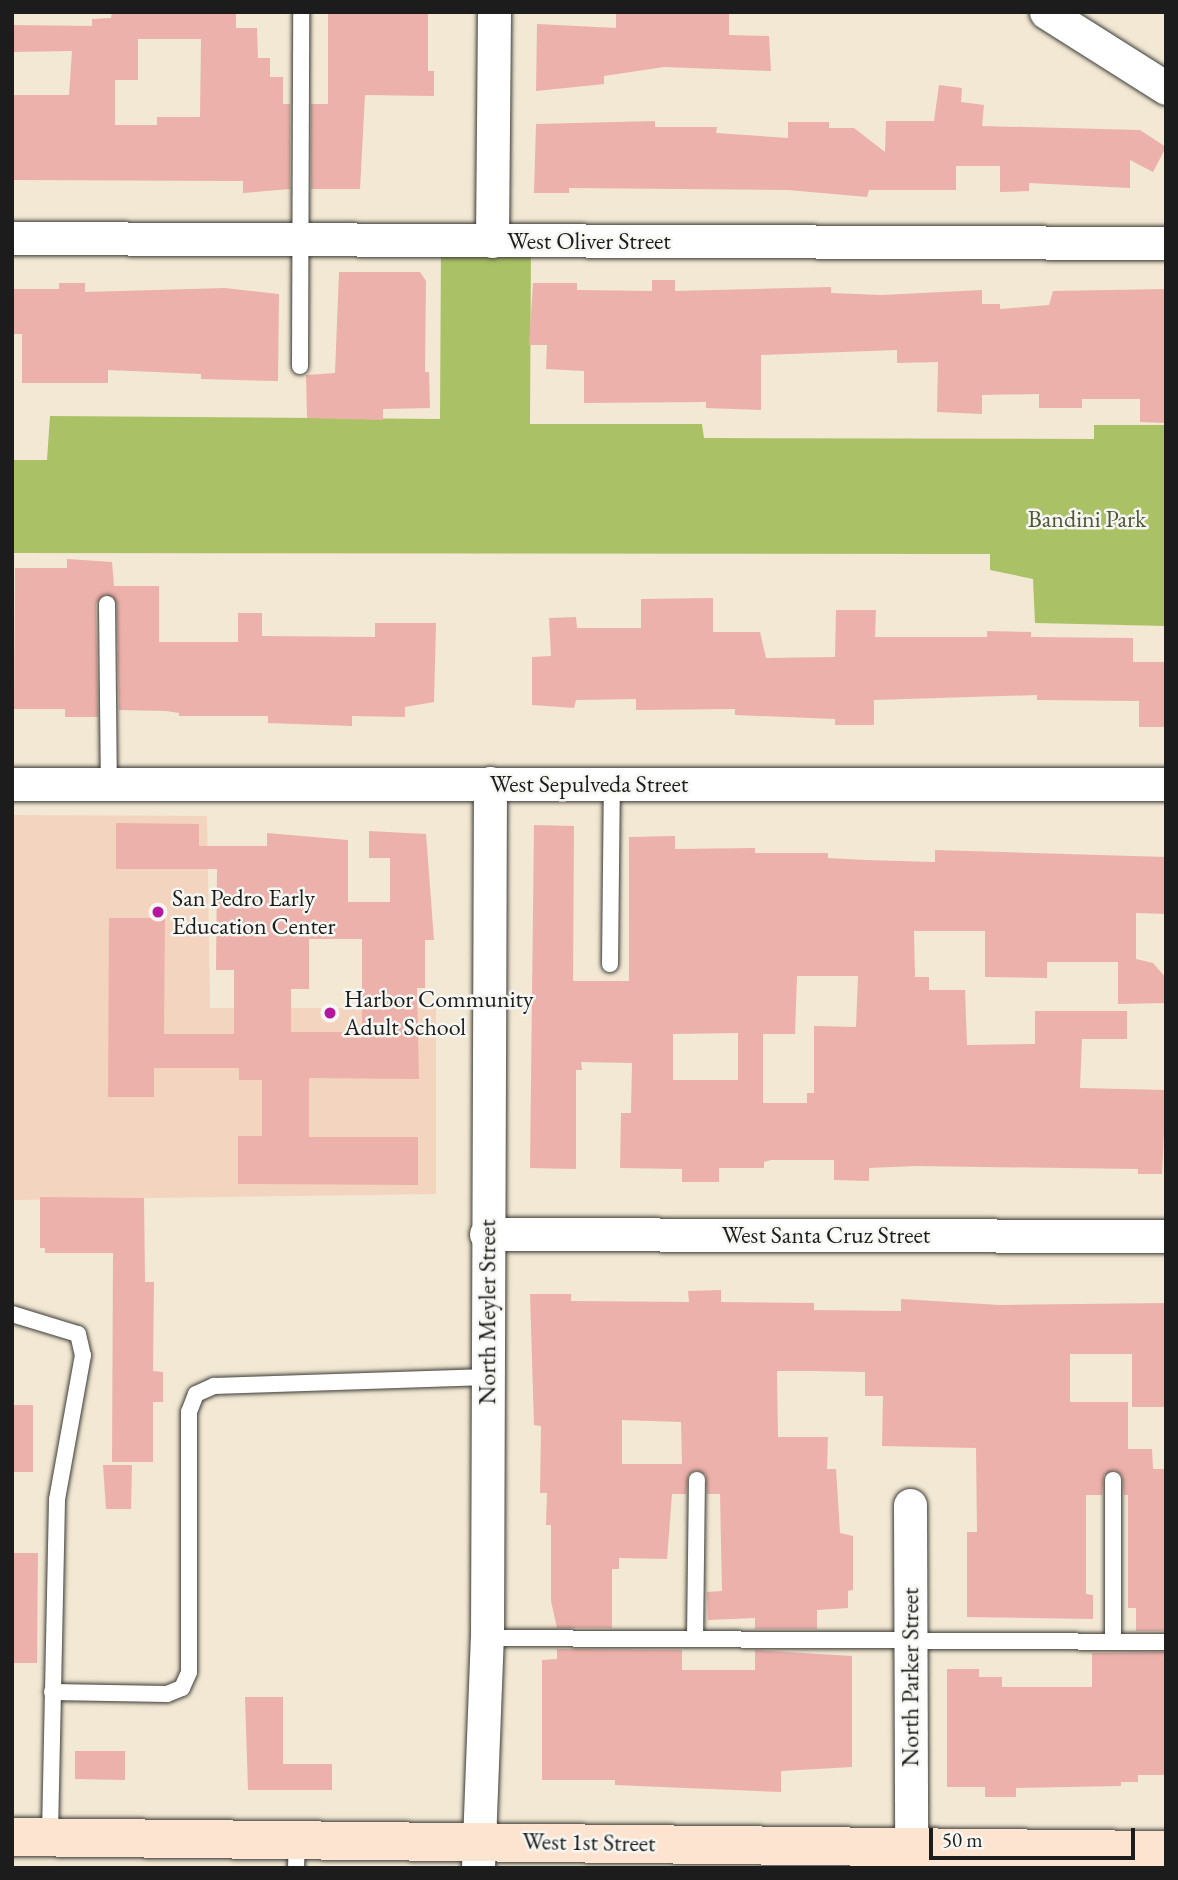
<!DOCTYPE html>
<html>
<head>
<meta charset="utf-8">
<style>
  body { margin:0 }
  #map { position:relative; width:1178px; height:1880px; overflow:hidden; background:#f2e8d3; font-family:"EB Garamond",serif }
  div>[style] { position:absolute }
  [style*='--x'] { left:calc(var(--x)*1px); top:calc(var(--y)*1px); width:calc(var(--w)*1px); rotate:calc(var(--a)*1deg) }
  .built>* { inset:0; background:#f3d4be }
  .green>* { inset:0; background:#abc165 }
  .building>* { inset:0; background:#ecb1aa }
  .roads { filter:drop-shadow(0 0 2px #3c3b37) drop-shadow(0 0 2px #3c3b37) }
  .lane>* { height:16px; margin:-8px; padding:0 8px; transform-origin:8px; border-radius:8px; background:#fff }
  .street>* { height:33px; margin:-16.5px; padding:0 16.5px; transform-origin:16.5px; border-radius:16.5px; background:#fff }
  .secondary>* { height:38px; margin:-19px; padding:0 19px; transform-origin:19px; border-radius:19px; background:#fde4d1 }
  .dots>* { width:19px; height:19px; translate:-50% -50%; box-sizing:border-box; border:4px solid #f6f6f2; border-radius:50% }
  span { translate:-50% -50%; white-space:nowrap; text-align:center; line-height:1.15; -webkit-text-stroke:5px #f6f6f2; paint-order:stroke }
  .street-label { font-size:24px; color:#1c1c1c }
  .park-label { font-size:24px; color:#4e5636 }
  .poi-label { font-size:24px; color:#1c1c1c }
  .left { translate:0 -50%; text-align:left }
  .frame { position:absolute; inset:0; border:14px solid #1c1c1c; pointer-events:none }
  .scale { position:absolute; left:929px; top:1828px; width:206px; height:32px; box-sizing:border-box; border:4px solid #1c1c1c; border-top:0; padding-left:9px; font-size:21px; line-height:24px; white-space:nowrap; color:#1c1c1c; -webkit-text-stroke:5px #f6f6f2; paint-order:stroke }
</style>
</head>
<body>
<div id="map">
  <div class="built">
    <div style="clip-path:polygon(12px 815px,207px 816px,210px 1008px,436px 1008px,436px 1194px,14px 1200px,12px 1209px)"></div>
  </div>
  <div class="green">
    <div style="clip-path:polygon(441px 244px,531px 245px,530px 424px,702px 424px,704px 438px,1094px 439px,1094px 425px,1166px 425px,1166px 626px,1035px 623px,1033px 579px,990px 570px,990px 554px,12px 553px,12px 460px,47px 460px,50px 416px,440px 419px)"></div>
  </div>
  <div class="building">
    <div style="clip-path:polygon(evenodd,112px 12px,236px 12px,236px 28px,257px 28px,258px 58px,270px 58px,270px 77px,283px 77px,283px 104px,290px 104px,290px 189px,243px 193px,243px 181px,12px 180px,12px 95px,69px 95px,72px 51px,12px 52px,12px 25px,92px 26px,92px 19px,111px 18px,112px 12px,138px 39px,201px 39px,200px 117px,157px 117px,157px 125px,115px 125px,115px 80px,138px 80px,138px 39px)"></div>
    <div style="clip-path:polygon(328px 12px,428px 13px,428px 71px,434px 71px,434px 96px,365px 95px,360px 189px,311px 189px,311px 104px,328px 104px)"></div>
    <div style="clip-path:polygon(616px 12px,729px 12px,729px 35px,769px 36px,771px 71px,664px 67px,604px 76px,604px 84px,536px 91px,537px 24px,616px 28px)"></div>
    <div style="clip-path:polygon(939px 85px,962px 88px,961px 102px,984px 105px,982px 126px,1140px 130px,1166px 147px,1153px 172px,1130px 160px,1130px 188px,1029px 183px,1029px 191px,1000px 192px,1000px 166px,956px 166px,956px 190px,869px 190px,867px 197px,788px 190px,569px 188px,569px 193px,534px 193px,536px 124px,655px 121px,655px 127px,717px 127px,716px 133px,788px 138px,788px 122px,829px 122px,829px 128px,854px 128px,885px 152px,886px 121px,934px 121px)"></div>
    <div style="clip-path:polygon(339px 272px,420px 272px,426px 281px,425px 372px,429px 372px,430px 408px,383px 409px,383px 420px,307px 418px,306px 375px,335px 373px)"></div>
    <div style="clip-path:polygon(652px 280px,675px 280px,675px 291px,831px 287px,831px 293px,881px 295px,982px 290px,982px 304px,1000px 304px,1000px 309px,1049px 305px,1053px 291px,1166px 289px,1166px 423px,1140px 422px,1140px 399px,1082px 399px,1082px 408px,1039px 408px,1039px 394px,982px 395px,982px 414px,937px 412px,938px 362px,897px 363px,897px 350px,761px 355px,761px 410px,706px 408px,706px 402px,584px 403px,584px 371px,546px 369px,547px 345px,529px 345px,533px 283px,577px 283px,577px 290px,652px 291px)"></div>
    <div style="clip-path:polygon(59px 283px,85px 283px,85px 292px,225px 288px,279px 294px,278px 381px,201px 379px,201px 374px,108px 370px,108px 383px,22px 383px,22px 334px,12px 334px,12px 289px,59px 289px)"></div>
    <div style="clip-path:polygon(67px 559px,112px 562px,114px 586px,159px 586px,159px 642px,238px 642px,238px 613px,262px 613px,262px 636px,375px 637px,375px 623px,436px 623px,434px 702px,405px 707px,405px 717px,352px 716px,352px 726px,268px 723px,268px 716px,179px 716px,179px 713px,166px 711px,119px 710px,117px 604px,106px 594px,96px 604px,98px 717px,65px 717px,65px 709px,14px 709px,15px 568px,67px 568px)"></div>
    <div style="clip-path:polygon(713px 598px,713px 632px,760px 632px,766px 658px,835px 657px,836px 610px,876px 610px,875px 637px,987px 637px,987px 631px,1031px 632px,1031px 637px,1133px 638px,1133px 662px,1166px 662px,1166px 727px,1139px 727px,1139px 701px,1037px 700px,1037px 695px,874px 700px,874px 725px,835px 725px,835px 719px,735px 715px,735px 709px,636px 710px,636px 699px,576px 700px,574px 708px,532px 705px,532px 657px,551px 656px,549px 618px,576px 617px,577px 628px,641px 628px,641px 599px)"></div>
    <div style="clip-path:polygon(evenodd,116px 823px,199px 824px,199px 846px,267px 846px,267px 833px,348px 840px,348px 902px,390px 902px,390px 858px,369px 858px,369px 831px,426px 834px,434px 940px,425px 940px,425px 988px,417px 988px,419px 1079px,309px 1078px,309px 1137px,418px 1137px,418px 1185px,238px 1184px,238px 1136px,262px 1136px,262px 1080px,239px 1080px,239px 1068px,154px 1068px,154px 1097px,108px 1097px,109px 918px,165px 918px,164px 1034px,234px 1034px,234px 970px,216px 970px,217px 869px,116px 869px,116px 823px,309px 939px,362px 939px,362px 1032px,291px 1032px,291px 989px,309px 989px,309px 939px)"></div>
    <div style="clip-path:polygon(evenodd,534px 825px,574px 826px,573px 981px,629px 981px,629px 837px,675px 836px,675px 849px,755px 848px,755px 853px,828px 853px,828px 858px,866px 860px,935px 862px,935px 850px,1166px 857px,1166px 914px,1136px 913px,1136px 959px,1153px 963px,1166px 978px,1166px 1003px,1118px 1004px,1118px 962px,1047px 962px,1047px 978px,985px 977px,985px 931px,914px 931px,915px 977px,929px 977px,929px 990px,965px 990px,967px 1045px,1035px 1044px,1035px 1011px,1127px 1011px,1127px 1039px,1082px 1039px,1080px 1088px,1166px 1090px,1162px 1174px,1138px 1174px,1138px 1169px,916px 1166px,869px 1168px,869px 1181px,834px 1180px,834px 1160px,771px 1160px,764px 1162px,764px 1168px,719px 1168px,719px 1182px,682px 1182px,682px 1169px,620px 1168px,621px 1113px,631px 1113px,632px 1063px,581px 1062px,582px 1070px,576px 1070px,576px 1169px,530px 1168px,534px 825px,797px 976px,858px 976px,856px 1027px,814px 1026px,814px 1093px,807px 1093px,807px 1103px,763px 1103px,763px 1034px,795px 1034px,797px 976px,534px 825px,738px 1033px,738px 1080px,673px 1080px,673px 1034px,738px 1033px)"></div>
    <div style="clip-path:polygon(40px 1197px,144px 1198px,145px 1282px,154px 1282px,153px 1371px,163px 1372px,163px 1402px,153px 1402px,153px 1462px,112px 1462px,113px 1253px,45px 1253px,45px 1248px,40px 1248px)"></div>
    <div style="clip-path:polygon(evenodd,721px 1290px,721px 1302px,814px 1303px,814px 1310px,901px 1311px,901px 1299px,1000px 1305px,1166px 1303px,1166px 1407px,1132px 1407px,1132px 1354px,1070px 1354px,1070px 1402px,1128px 1402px,1128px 1449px,1152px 1449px,1153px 1469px,1165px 1469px,1166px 1631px,1136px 1631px,1136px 1608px,1128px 1608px,1128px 1495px,1124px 1495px,1122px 1475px,1114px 1470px,1104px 1475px,1102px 1495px,1086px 1495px,1086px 1594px,1093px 1595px,1093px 1619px,967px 1617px,967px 1532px,977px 1532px,976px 1448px,882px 1446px,883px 1396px,865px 1396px,865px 1372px,814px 1371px,777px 1371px,778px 1437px,828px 1437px,827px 1469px,836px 1469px,840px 1533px,853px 1536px,853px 1590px,848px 1591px,848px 1608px,817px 1610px,817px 1629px,755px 1629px,755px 1618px,708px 1620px,707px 1592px,722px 1591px,720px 1494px,707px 1494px,706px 1475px,696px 1470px,688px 1475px,686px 1494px,672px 1494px,667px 1559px,619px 1558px,619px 1569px,612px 1569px,612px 1628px,557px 1628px,551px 1601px,551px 1525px,546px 1525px,547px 1493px,540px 1493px,541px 1426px,534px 1425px,530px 1294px,571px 1294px,571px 1301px,689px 1302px,688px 1291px,721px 1290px,622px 1420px,681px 1422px,682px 1464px,622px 1464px,622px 1420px)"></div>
    <div style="clip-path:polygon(12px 1405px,33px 1405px,33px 1472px,12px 1472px)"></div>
    <div style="clip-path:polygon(103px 1465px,132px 1465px,131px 1509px,106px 1509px)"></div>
    <div style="clip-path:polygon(12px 1553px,38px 1553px,37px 1663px,12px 1663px)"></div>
    <div style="clip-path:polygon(557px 1649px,682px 1650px,682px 1670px,755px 1670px,755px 1650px,852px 1656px,852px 1767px,781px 1771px,781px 1792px,615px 1785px,615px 1780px,542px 1780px,542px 1660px,557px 1659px)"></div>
    <div style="clip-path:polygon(1166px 1652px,1166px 1775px,1138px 1775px,1138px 1782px,1121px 1782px,1121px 1786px,1016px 1788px,1016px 1797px,985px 1797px,985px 1787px,947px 1787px,947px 1669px,979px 1669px,979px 1677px,1002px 1677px,1002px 1687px,1092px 1687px,1092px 1653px)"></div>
    <div style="clip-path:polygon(245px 1697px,283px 1697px,283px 1764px,332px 1764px,332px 1790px,248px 1790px)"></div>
    <div style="clip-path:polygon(75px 1751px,125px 1751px,125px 1780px,75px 1779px)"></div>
  </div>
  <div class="roads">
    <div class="lane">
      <div style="--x:300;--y:366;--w:354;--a:-89.8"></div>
      <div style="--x:107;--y:604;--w:180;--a:89.4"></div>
      <div style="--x:610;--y:964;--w:180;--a:-89.4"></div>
      <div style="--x:12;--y:1314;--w:69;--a:16.9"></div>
      <div style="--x:78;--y:1334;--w:22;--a:77"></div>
      <div style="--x:83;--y:1355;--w:147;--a:100.2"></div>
      <div style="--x:57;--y:1500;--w:338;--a:91.2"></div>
      <div style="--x:1113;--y:1480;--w:162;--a:90"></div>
      <div style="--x:487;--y:1638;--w:679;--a:0.34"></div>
      <div style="--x:695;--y:1639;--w:159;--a:-89.3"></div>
      <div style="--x:52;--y:1692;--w:115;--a:1"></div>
      <div style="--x:167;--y:1694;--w:16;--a:-22"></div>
      <div style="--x:182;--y:1688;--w:17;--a:-66"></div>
      <div style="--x:189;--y:1672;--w:260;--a:-90"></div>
      <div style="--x:189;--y:1412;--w:19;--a:-69"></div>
      <div style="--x:196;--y:1394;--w:20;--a:-24"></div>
      <div style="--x:214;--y:1386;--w:274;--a:-1.9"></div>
      <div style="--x:296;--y:1868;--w:27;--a:-88"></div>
    </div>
    <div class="street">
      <div style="--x:1046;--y:12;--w:142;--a:32.3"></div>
      <div style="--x:12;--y:238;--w:1154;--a:0.25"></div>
      <div style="--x:492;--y:241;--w:229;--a:-89.5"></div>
      <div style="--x:12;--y:784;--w:1154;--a:0"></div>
      <div style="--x:486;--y:1234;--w:680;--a:0.17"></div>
      <div style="--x:910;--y:1505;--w:344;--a:89.8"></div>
      <div style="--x:478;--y:1868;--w:230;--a:-87.8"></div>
      <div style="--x:487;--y:1638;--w:855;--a:-89.8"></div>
    </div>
    <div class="secondary">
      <div style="--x:12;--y:1837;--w:1154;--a:0.65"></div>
    </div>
  </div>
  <div class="dots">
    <div style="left:158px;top:912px;background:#b5179e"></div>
    <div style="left:330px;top:1013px;background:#b5179e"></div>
  </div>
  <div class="street-label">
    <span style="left:589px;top:241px">West Oliver Street</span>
    <span style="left:589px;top:784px">West Sepulveda Street</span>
    <span style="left:826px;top:1235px">West Santa Cruz Street</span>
    <span style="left:487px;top:1312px;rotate:-90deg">North Meyler Street</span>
    <span style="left:910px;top:1677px;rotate:-90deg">North Parker Street</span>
    <span style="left:589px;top:1842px;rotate:1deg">West 1st Street</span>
  </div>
  <div class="park-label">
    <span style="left:1087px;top:519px">Bandini Park</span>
  </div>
  <div class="poi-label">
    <span class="left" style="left:172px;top:912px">San Pedro Early<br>Education Center</span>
    <span class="left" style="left:344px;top:1013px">Harbor Community<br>Adult School</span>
  </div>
  <div class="frame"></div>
  <div class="scale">50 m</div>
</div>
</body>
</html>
